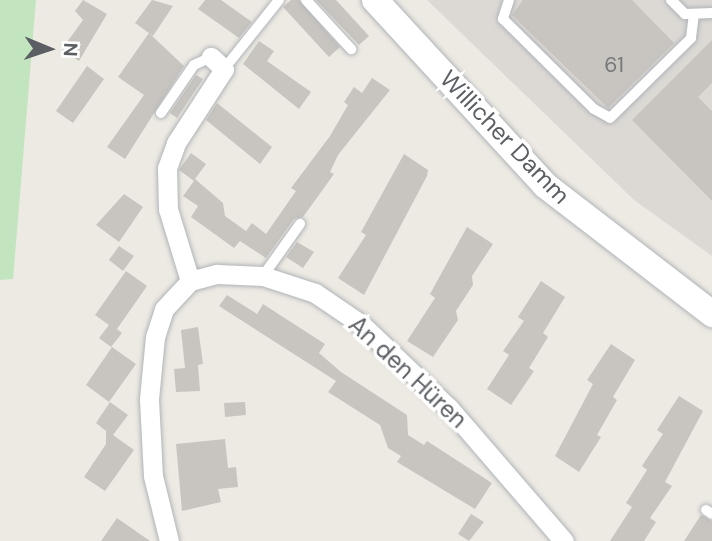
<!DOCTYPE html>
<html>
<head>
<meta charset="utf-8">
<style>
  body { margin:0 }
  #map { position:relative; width:712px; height:541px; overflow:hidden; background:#edeae3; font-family:"DM Sans",sans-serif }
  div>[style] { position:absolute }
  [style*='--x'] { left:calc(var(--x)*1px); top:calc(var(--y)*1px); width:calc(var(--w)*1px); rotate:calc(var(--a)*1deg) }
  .industrial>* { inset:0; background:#dcd9d5 }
  .green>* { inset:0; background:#c2e5bf }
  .building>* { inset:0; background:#c8c5c0 }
  .roads { filter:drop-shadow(0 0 2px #b0b4b8) drop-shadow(0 0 2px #b0b4b8) }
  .service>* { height:10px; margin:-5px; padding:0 5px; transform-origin:5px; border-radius:5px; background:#fff }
  .minor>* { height:19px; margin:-9.5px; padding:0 9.5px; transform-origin:9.5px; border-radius:9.5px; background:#fff }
  .secondary>* { height:26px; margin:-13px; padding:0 13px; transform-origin:13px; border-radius:13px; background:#fff }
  span { translate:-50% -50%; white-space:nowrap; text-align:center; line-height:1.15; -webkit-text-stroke:7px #fff; paint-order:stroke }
  .number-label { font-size:21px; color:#76787a }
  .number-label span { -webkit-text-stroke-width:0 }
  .street-label { font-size:24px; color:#5b5f63 }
  .north { position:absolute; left:14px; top:14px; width:70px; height:70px; -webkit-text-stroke:5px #fff; paint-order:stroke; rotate:92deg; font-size:19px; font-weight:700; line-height:28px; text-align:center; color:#5b5f63 }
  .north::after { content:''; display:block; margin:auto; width:24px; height:32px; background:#5b5f63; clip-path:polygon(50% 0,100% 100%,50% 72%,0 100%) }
</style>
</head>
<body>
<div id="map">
  <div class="industrial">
    <div style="clip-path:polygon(427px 0,712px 0,712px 256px,634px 200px)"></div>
  </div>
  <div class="green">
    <div style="clip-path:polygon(0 0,36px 0,13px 279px,0 280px)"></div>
  </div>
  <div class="building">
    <div style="clip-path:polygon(83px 0,107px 14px,79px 61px,62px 49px,83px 20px,75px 11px)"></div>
    <div style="clip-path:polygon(152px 0,173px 6px,153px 36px,135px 23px)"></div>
    <div style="clip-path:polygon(205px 0,221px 0,252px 22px,239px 38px,198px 9px)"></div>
    <div style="clip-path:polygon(291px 0,299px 0,340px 47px,329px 57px,283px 7px)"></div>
    <div style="clip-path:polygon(316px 0,336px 0,369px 36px,359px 45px)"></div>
    <div style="clip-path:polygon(523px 0,632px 0,674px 43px,608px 108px,512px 15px)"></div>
    <div style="clip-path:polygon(149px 33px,184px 66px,125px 159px,107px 147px,144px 95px,118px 77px)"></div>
    <div style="clip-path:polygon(712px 40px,712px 83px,698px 97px,712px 111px,712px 201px,632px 120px)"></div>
    <div style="clip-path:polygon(259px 41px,274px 51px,267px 61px,311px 92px,299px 109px,243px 64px)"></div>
    <div style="clip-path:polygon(87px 66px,104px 79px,73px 123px,56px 111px)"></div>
    <div style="clip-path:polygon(196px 75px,203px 79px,177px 118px,170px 113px)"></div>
    <div style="clip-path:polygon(372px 78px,390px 90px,338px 155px,330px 172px,334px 174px,303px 217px,294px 219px,266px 258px,240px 241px,234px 248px,191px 217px,198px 206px,183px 196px,194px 181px,179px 170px,191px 153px,206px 164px,195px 179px,223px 203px,225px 216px,246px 231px,252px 223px,266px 234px,296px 191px,291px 188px,330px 136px,348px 105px,344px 102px,354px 87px,362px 93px)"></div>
    <div style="clip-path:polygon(217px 103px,272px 147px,260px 164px,206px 120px)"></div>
    <div style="clip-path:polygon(404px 154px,428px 170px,427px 176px,364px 295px,338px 278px,366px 235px,361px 232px)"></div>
    <div style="clip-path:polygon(124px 194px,143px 207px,119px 242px,96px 225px)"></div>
    <div style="clip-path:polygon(467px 227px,493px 244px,472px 276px,473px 285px,456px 311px,458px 320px,433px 357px,407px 341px,435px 298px,430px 294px)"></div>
    <div style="clip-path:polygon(297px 242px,314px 252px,303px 268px,286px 257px)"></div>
    <div style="clip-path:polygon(119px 246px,134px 256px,123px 271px,109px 260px)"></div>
    <div style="clip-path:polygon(126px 271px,147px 286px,117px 329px,122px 333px,111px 347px,99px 338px,109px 325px,95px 315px)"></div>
    <div style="clip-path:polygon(541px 281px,565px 297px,543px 333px,548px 337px,529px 368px,534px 371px,511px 405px,487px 389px,509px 355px,503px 351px,524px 321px,518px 317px)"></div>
    <div style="clip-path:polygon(227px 295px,257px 314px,263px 304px,325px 344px,319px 353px,341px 372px,407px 415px,408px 435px,424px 445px,427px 441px,492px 483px,475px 509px,397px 462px,401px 456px,388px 448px,380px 425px,328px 392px,336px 381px,219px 306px)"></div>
    <div style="clip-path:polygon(198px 327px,203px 364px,198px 365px,200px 391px,176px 392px,174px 369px,185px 368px,181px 330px)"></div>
    <div style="clip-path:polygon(611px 344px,635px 360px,613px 397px,617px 400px,597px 435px,601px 437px,579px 472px,555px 456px,593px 384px,587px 380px)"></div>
    <div style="clip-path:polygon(112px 347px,136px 364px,109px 402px,86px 385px)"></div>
    <div style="clip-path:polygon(679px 396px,703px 411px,665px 482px,672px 486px,650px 518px,656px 522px,644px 541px,610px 541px,632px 507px,626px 503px,647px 470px,642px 466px,663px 434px,657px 430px)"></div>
    <div style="clip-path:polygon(110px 402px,128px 415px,113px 435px,134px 450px,105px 491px,84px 477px,106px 444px,106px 431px,96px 423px)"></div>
    <div style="clip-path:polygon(245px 402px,246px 415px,225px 417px,224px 403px)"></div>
    <div style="clip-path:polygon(225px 439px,228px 468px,236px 467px,238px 487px,218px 489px,221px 502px,182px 511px,176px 444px)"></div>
    <div style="clip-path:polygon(471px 514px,484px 522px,469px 541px,458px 534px)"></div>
    <div style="clip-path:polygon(701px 515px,712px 521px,712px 541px,684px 541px)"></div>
    <div style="clip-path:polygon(117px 518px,150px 541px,101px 541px)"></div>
  </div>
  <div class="roads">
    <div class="service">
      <div style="--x:306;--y:0;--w:67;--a:47.4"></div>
      <div style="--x:509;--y:0;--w:20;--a:108"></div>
      <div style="--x:503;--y:19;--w:128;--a:44.7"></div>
      <div style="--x:594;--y:109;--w:18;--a:29"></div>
      <div style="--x:610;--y:118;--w:114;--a:-44.6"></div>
      <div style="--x:691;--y:38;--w:24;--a:-83"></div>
      <div style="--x:671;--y:0;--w:20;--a:45"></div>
      <div style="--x:685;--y:14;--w:27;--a:-2"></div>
      <div style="--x:224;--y:69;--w:88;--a:-51.4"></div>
      <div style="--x:161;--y:113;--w:58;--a:-55.5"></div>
      <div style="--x:194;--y:65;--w:19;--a:-25"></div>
      <div style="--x:263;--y:276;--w:64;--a:-54.6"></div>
      <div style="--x:706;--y:510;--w:7;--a:34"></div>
    </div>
    <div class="minor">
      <div style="--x:190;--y:281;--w:75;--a:-107"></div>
      <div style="--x:168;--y:209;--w:41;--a:-91.4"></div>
      <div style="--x:167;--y:168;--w:27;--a:-70"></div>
      <div style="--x:176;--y:143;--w:88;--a:-57"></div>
      <div style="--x:224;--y:69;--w:18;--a:-137"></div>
      <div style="--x:169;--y:541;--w:67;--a:-103.8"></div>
      <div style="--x:153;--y:476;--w:77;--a:-93"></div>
      <div style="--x:149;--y:399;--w:62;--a:-84.5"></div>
      <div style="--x:155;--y:337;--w:29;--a:-72"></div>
      <div style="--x:164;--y:309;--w:38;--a:-47"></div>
      <div style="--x:190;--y:281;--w:28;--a:-15"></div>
      <div style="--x:217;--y:274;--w:46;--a:2.5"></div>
      <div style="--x:263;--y:276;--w:55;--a:18.1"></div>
      <div style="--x:315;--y:293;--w:55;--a:34"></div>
      <div style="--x:361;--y:324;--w:122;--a:43.7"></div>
      <div style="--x:449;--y:408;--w:176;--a:49.2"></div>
    </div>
    <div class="secondary">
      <div style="--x:375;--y:0;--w:253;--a:47.4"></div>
      <div style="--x:546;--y:186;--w:210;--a:37.6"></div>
    </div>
  </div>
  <div class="number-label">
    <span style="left:614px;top:65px">61</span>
  </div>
  <div class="street-label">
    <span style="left:505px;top:137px;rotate:46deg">Willicher Damm</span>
    <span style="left:408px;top:372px;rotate:43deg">An den Hüren</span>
  </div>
  <div class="north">N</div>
</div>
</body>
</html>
